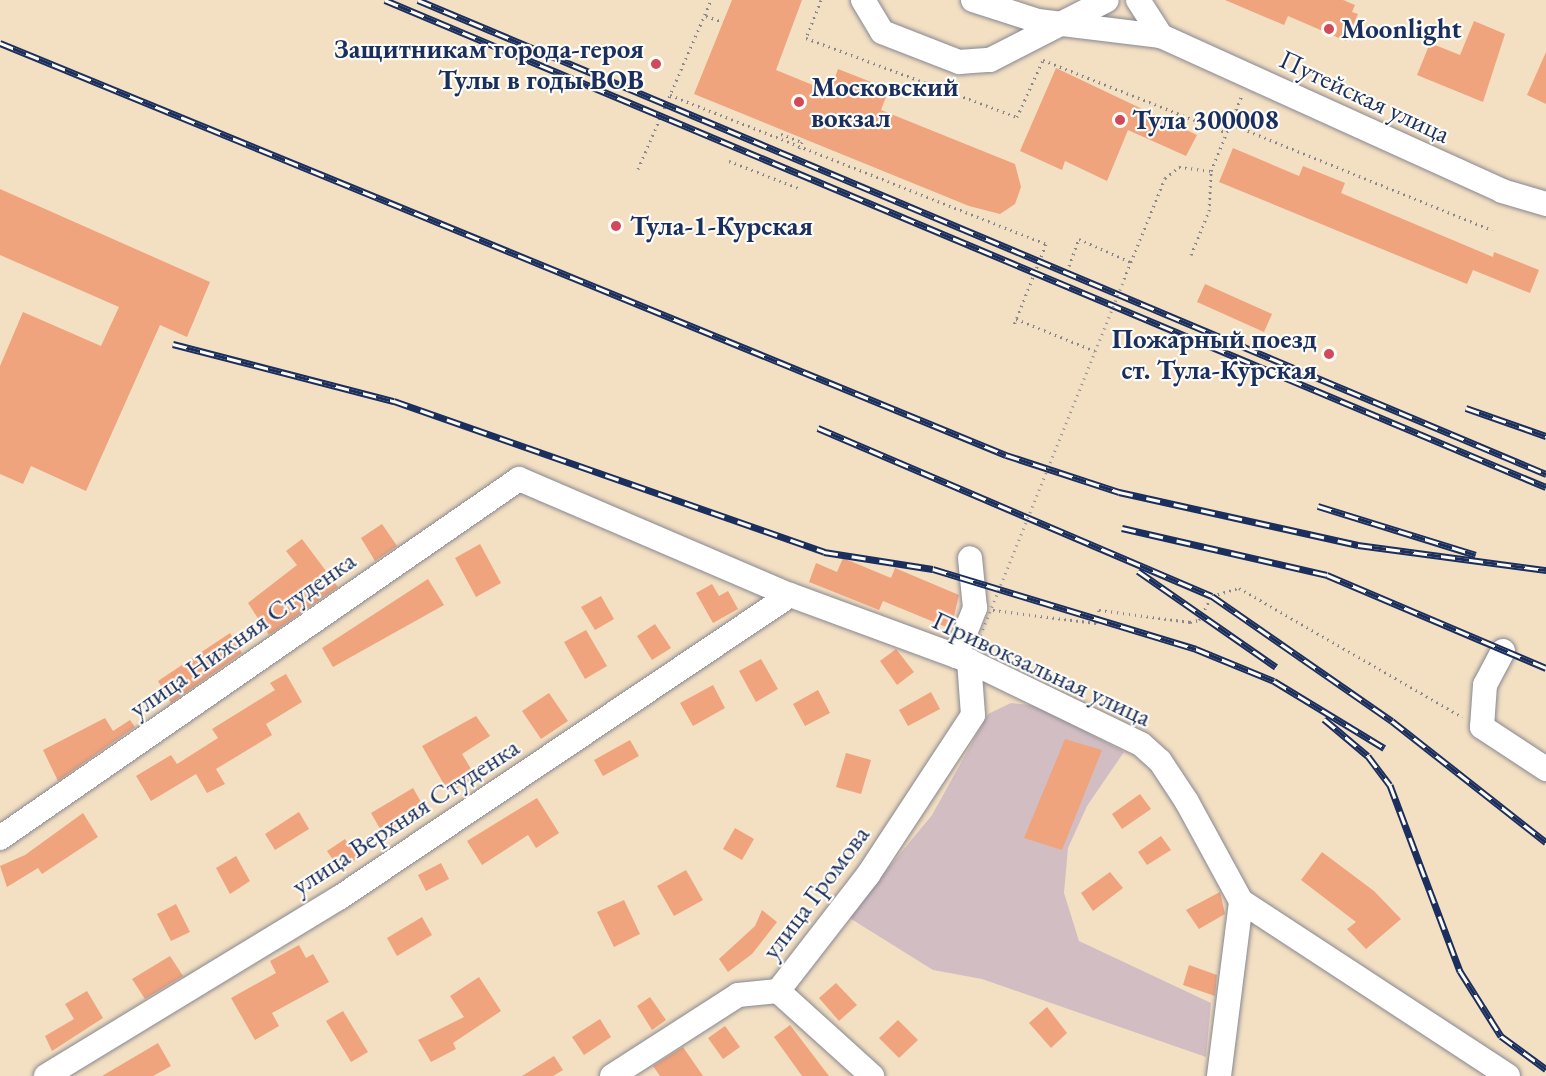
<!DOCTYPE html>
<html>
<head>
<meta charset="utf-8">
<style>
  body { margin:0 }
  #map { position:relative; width:1546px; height:1076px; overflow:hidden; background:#f3dfc2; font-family:"EB Garamond",serif }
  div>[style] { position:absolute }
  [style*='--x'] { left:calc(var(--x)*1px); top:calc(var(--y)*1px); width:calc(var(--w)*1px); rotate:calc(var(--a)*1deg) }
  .industrial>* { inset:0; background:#d2bec2 }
  .building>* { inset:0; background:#f0a47d }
  .path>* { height:3px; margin-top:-1.5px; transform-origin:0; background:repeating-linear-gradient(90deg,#878790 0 1.5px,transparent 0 6px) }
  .roads { filter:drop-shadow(0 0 2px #878790) drop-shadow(0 0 2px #878790) }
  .minor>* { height:24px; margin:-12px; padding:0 12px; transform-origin:12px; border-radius:12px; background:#fff }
  .rail>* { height:7px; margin-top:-3.5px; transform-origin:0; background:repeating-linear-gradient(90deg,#fdfcf7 0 14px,#1b2f5e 0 28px); box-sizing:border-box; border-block:2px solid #1b2f5e }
  .path-bridge>* { height:3px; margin-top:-1.5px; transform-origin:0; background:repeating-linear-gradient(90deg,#878790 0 1.5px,transparent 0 6px) }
  .dots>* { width:16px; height:16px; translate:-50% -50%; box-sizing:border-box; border:3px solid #fdfcf7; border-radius:50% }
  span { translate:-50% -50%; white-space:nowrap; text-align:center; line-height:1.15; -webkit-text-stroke:4.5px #fdfcf7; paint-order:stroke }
  .poi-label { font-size:27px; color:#1b2f5e; font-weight:700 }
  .left { translate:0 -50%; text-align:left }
  .right { translate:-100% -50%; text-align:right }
  .street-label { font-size:27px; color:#1b2f5e }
</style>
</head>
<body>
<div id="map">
  <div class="industrial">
    <div style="clip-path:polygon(1011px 703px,1037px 706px,1124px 752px,1087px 806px,1068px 848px,1064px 893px,1079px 941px,1211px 1003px,1206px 1057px,982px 979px,933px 970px,848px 917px,932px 815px,988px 714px)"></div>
  </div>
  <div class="building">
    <div style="clip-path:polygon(732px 0,802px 0,776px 70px,830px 92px,838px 69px,889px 89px,881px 110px,1015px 164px,1021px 187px,1015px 204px,1000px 214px,969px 206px,694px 94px)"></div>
    <div style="clip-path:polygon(1225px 0,1343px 0,1355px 5px,1352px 12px,1358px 14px,1346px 41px,1288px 16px,1284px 25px)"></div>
    <div style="clip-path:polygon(1474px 21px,1505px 34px,1483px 102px,1417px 75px,1430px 43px,1460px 55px)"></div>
    <div style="clip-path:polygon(1546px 52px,1546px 104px,1527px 95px)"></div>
    <div style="clip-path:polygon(1056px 68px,1197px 135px,1186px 156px,1128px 130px,1107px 181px,1065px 161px,1062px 170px,1020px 151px)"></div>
    <div style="clip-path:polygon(1233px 148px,1299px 176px,1303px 166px,1345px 183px,1341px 193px,1493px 257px,1494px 252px,1539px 270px,1530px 293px,1473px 270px,1467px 284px,1219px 182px)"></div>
    <div style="clip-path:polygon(0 189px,210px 282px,187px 337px,160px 325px,86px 491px,31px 466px,23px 484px,0 474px,0 366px,23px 312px,101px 346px,119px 307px,0 255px)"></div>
    <div style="clip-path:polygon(1205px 284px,1272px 314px,1264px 332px,1197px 302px)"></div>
    <div style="clip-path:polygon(382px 524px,397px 546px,375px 561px,361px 538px)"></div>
    <div style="clip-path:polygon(302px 539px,338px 587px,269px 635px,248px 603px,297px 565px,286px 551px)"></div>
    <div style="clip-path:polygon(480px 544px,501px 583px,476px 597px,455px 558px)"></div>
    <div style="clip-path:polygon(843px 558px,891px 578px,895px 568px,959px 595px,951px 629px,883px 601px,879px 610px,809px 582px,816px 563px,837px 572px)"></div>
    <div style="clip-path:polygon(428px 579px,444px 605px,333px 667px,322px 648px)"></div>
    <div style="clip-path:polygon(712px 584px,719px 596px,728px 591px,738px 609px,713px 623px,696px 593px)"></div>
    <div style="clip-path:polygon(601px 596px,614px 619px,595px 630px,581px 607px)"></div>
    <div style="clip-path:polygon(655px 624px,671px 648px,652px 660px,637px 636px)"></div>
    <div style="clip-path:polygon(586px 630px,607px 666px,585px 679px,564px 642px)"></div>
    <div style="clip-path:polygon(230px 633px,242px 653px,171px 703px,158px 681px)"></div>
    <div style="clip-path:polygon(896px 649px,914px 672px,897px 685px,880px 661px)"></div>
    <div style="clip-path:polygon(761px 659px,778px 689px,756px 702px,739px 671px)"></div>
    <div style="clip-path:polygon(286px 674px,302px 702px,266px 724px,272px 735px,216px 769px,225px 784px,207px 793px,196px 774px,151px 801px,136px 776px,171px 755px,177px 764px,218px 738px,212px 729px,275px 690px,270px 683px)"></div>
    <div style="clip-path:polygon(713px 685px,725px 708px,693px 726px,680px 703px)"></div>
    <div style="clip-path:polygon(818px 690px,830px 713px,805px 726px,793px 704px)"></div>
    <div style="clip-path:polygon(931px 692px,940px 709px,908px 726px,899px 710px)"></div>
    <div style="clip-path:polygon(549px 693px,568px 721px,541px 739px,522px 711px)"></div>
    <div style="clip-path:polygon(476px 716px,490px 736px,462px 754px,476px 777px,449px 793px,422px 746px)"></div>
    <div style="clip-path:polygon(105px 718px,113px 731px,130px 720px,135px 727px,58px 781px,43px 750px)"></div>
    <div style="clip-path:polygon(1065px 739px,1102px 750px,1062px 850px,1024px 838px)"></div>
    <div style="clip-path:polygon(630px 740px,639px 756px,603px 776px,594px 760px)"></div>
    <div style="clip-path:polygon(846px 753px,871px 760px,861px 794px,836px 787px)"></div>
    <div style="clip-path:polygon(413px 788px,425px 809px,383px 834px,371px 813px)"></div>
    <div style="clip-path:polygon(1140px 794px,1151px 809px,1122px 829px,1112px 814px)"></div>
    <div style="clip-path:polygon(537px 798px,559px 833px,536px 848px,528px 835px,482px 865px,467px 841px)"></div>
    <div style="clip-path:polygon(299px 812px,309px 829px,275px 850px,265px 834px)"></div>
    <div style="clip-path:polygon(83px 813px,98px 837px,42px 874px,38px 868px,7px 887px,0 866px,25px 855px)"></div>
    <div style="clip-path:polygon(735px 828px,754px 839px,742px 860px,723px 849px)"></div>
    <div style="clip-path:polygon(1161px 836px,1171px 850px,1147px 865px,1138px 852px)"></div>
    <div style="clip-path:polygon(345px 839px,358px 858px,340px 870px,327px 851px)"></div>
    <div style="clip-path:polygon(1322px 852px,1374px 891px,1401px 919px,1366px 949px,1347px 929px,1356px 922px,1301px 880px)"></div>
    <div style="clip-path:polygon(236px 856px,250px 881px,230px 894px,216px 868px)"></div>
    <div style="clip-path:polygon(441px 863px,449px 879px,426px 891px,418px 875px)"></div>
    <div style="clip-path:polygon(686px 870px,703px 900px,674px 916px,657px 886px)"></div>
    <div style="clip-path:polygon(1110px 872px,1123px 888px,1093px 911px,1081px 893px)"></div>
    <div style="clip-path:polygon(1220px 892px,1225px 914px,1199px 929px,1186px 910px)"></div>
    <div style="clip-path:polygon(624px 900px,640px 934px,614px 947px,597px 912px)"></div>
    <div style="clip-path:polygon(176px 904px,190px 932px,171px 941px,157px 914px)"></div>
    <div style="clip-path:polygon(762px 910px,777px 922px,752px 954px,728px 972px,719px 959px,755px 926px)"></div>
    <div style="clip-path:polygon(422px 917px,432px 935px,397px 956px,387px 938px)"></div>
    <div style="clip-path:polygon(299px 945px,306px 958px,313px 954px,329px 982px,272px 1013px,279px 1026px,255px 1040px,231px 998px,276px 973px,270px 961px)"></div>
    <div style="clip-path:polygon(170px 956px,183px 976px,145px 999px,132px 979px)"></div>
    <div style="clip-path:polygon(1189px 965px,1217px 975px,1215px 996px,1183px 985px)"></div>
    <div style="clip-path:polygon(479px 977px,501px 1011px,453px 1043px,456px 1049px,431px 1062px,418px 1040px,464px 1017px,450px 996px)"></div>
    <div style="clip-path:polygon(836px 983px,857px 1005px,839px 1021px,819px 998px)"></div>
    <div style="clip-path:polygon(87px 991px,103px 1018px,52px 1051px,45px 1036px,74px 1019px,65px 1004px)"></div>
    <div style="clip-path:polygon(650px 997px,666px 1020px,652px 1030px,637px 1006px)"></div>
    <div style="clip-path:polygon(1047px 1007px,1067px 1033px,1051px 1048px,1029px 1023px)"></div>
    <div style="clip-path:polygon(343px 1011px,368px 1052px,351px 1062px,326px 1021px)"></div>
    <div style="clip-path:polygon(600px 1019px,611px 1037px,584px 1055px,572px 1037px)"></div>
    <div style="clip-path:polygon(898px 1020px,918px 1040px,899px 1058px,879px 1038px)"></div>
    <div style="clip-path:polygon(790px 1025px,829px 1076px,802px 1076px,774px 1037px)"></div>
    <div style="clip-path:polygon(725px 1026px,740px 1047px,723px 1059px,708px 1038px)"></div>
    <div style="clip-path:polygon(158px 1043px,171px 1066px,153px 1076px,102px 1076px)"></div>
    <div style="clip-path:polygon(683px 1047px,703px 1076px,660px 1076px,653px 1066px)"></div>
    <div style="clip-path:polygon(554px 1056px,563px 1070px,553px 1076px,522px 1076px)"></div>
  </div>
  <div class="path">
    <div style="--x:821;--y:0;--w:41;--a:111.5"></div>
    <div style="--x:806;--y:38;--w:225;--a:20.5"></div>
    <div style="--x:1017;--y:117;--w:63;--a:-65.5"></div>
    <div style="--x:1043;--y:60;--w:198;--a:21.6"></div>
    <div style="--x:706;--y:16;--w:18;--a:19"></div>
    <div style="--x:670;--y:95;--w:404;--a:21.6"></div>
    <div style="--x:1046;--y:244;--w:87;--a:111.6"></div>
    <div style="--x:1231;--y:124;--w:282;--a:22.1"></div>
    <div style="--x:781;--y:134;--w:22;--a:21"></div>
    <div style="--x:802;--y:142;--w:7;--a:117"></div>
    <div style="--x:729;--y:161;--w:77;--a:21.3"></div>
    <div style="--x:638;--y:169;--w:184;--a:-66.6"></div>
    <div style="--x:1191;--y:255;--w:48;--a:-67.8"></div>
    <div style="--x:1209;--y:211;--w:40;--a:-87.1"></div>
    <div style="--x:1211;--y:171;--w:82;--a:-67.8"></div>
    <div style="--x:1069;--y:266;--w:29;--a:-70"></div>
    <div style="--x:1079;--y:239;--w:57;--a:23.9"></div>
    <div style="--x:1124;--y:279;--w:109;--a:-67.9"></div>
    <div style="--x:1165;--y:178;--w:18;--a:-38"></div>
    <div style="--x:1179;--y:167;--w:32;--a:7"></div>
    <div style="--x:1016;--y:319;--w:85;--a:22.1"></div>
    <div style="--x:993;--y:610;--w:104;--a:7.2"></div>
    <div style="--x:1096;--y:623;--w:13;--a:-77"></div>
    <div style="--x:1099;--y:610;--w:92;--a:7.5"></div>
    <div style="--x:1190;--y:622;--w:9;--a:-13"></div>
    <div style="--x:1199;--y:620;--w:27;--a:-62"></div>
    <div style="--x:1212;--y:596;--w:28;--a:-17"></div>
    <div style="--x:1239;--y:588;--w:258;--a:30"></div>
  </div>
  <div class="roads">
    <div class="minor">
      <div style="--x:863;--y:0;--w:37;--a:59"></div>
      <div style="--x:882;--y:32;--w:83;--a:21.3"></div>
      <div style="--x:959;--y:62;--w:31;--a:-4"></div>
      <div style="--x:990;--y:60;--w:131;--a:-27.1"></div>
      <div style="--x:973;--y:0;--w:68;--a:17.9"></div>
      <div style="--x:1038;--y:21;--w:124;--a:7"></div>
      <div style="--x:1161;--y:36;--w:375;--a:24.4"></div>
      <div style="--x:1502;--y:191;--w:46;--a:16.5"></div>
      <div style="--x:1138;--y:0;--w:43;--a:57.4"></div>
      <div style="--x:1503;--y:651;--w:38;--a:118"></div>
      <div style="--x:1485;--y:685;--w:42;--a:94.1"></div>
      <div style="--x:1482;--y:727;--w:77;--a:33.3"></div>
      <div style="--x:956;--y:656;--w:52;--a:-68.4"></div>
      <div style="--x:975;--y:608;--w:50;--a:-95.7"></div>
      <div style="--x:0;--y:838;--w:631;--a:-34.67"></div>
      <div style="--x:519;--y:479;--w:295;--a:23.2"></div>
      <div style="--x:790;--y:595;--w:191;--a:20.2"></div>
      <div style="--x:969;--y:661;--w:191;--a:25.8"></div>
      <div style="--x:1141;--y:744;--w:25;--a:42"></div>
      <div style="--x:1160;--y:761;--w:49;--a:56.6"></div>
      <div style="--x:1187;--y:802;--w:113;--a:61.4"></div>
      <div style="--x:1241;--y:901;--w:319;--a:33.2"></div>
      <div style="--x:778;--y:991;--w:127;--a:42.1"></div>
      <div style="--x:46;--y:1076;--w:343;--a:-31.3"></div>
      <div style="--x:339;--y:898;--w:543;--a:-33.89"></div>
      <div style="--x:612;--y:1076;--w:150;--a:-32.7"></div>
      <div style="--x:738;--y:995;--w:40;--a:-5.7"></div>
      <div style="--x:778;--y:991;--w:147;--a:-52.2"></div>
      <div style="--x:868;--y:875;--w:191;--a:-56.7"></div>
      <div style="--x:973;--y:715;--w:54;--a:-94.2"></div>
      <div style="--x:1219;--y:1076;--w:176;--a:-82.8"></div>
    </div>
  </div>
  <div class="rail">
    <div style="--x:385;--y:0;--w:1259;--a:22.76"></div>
    <div style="--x:418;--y:0;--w:1224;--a:22.79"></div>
    <div style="--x:0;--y:43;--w:1087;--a:22.27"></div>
    <div style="--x:1006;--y:455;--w:119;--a:18.1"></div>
    <div style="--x:1119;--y:492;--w:245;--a:12.5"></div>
    <div style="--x:1358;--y:545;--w:190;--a:7.6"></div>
    <div style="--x:173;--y:344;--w:228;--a:14.5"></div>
    <div style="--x:394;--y:401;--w:456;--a:19.3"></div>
    <div style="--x:824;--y:552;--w:110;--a:8.9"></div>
    <div style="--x:933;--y:569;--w:275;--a:16.9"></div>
    <div style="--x:1196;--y:649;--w:84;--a:22.3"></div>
    <div style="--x:1274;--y:681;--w:129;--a:31.3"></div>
    <div style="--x:1466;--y:408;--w:85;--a:19.3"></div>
    <div style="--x:818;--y:428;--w:428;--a:23.1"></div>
    <div style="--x:1212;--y:596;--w:219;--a:34.8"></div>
    <div style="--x:1392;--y:721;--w:196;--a:38.2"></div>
    <div style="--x:1318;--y:506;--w:165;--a:17.2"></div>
    <div style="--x:1122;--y:528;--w:210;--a:12.9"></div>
    <div style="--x:1327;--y:575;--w:238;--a:23"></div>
    <div style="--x:1138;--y:571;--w:168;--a:34.8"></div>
    <div style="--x:1324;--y:719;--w:57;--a:40.1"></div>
    <div style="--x:1368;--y:756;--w:36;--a:53"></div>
    <div style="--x:1390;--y:785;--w:199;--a:69.4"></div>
    <div style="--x:1460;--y:971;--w:77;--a:57.8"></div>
    <div style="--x:1501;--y:1036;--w:56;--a:36.3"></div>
  </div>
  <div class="path-bridge">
    <div style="--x:976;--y:646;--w:396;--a:-68"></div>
  </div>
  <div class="dots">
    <div style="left:1329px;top:29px;background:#d1495b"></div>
    <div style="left:656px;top:64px;background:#d1495b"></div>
    <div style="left:799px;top:102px;background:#d1495b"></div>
    <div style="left:1120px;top:120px;background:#d1495b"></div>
    <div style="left:616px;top:226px;background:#d1495b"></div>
    <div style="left:1329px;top:354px;background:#d1495b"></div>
  </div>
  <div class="poi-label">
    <span class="left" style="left:1341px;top:29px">Moonlight</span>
    <span class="right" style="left:644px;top:64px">Защитникам города-героя<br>Тулы в годы ВОВ</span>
    <span class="left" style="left:811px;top:102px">Московский<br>вокзал</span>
    <span class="left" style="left:1132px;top:120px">Тула 300008</span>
    <span class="left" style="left:630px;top:226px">Тула-1-Курская</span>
    <span class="right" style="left:1317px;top:354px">Пожарный поезд<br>ст. Тула-Курская</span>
  </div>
  <div class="street-label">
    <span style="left:1365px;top:96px;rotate:25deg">Путейская улица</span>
    <span style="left:242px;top:634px;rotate:-35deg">улица Нижняя Cтуденкa</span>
    <span style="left:1042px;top:668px;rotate:25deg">Привокзальная улица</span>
    <span style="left:405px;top:816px;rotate:-33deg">улица Верхняя Cтуденка</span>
    <span style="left:815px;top:892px;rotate:-53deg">улица Громова</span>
  </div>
</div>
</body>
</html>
